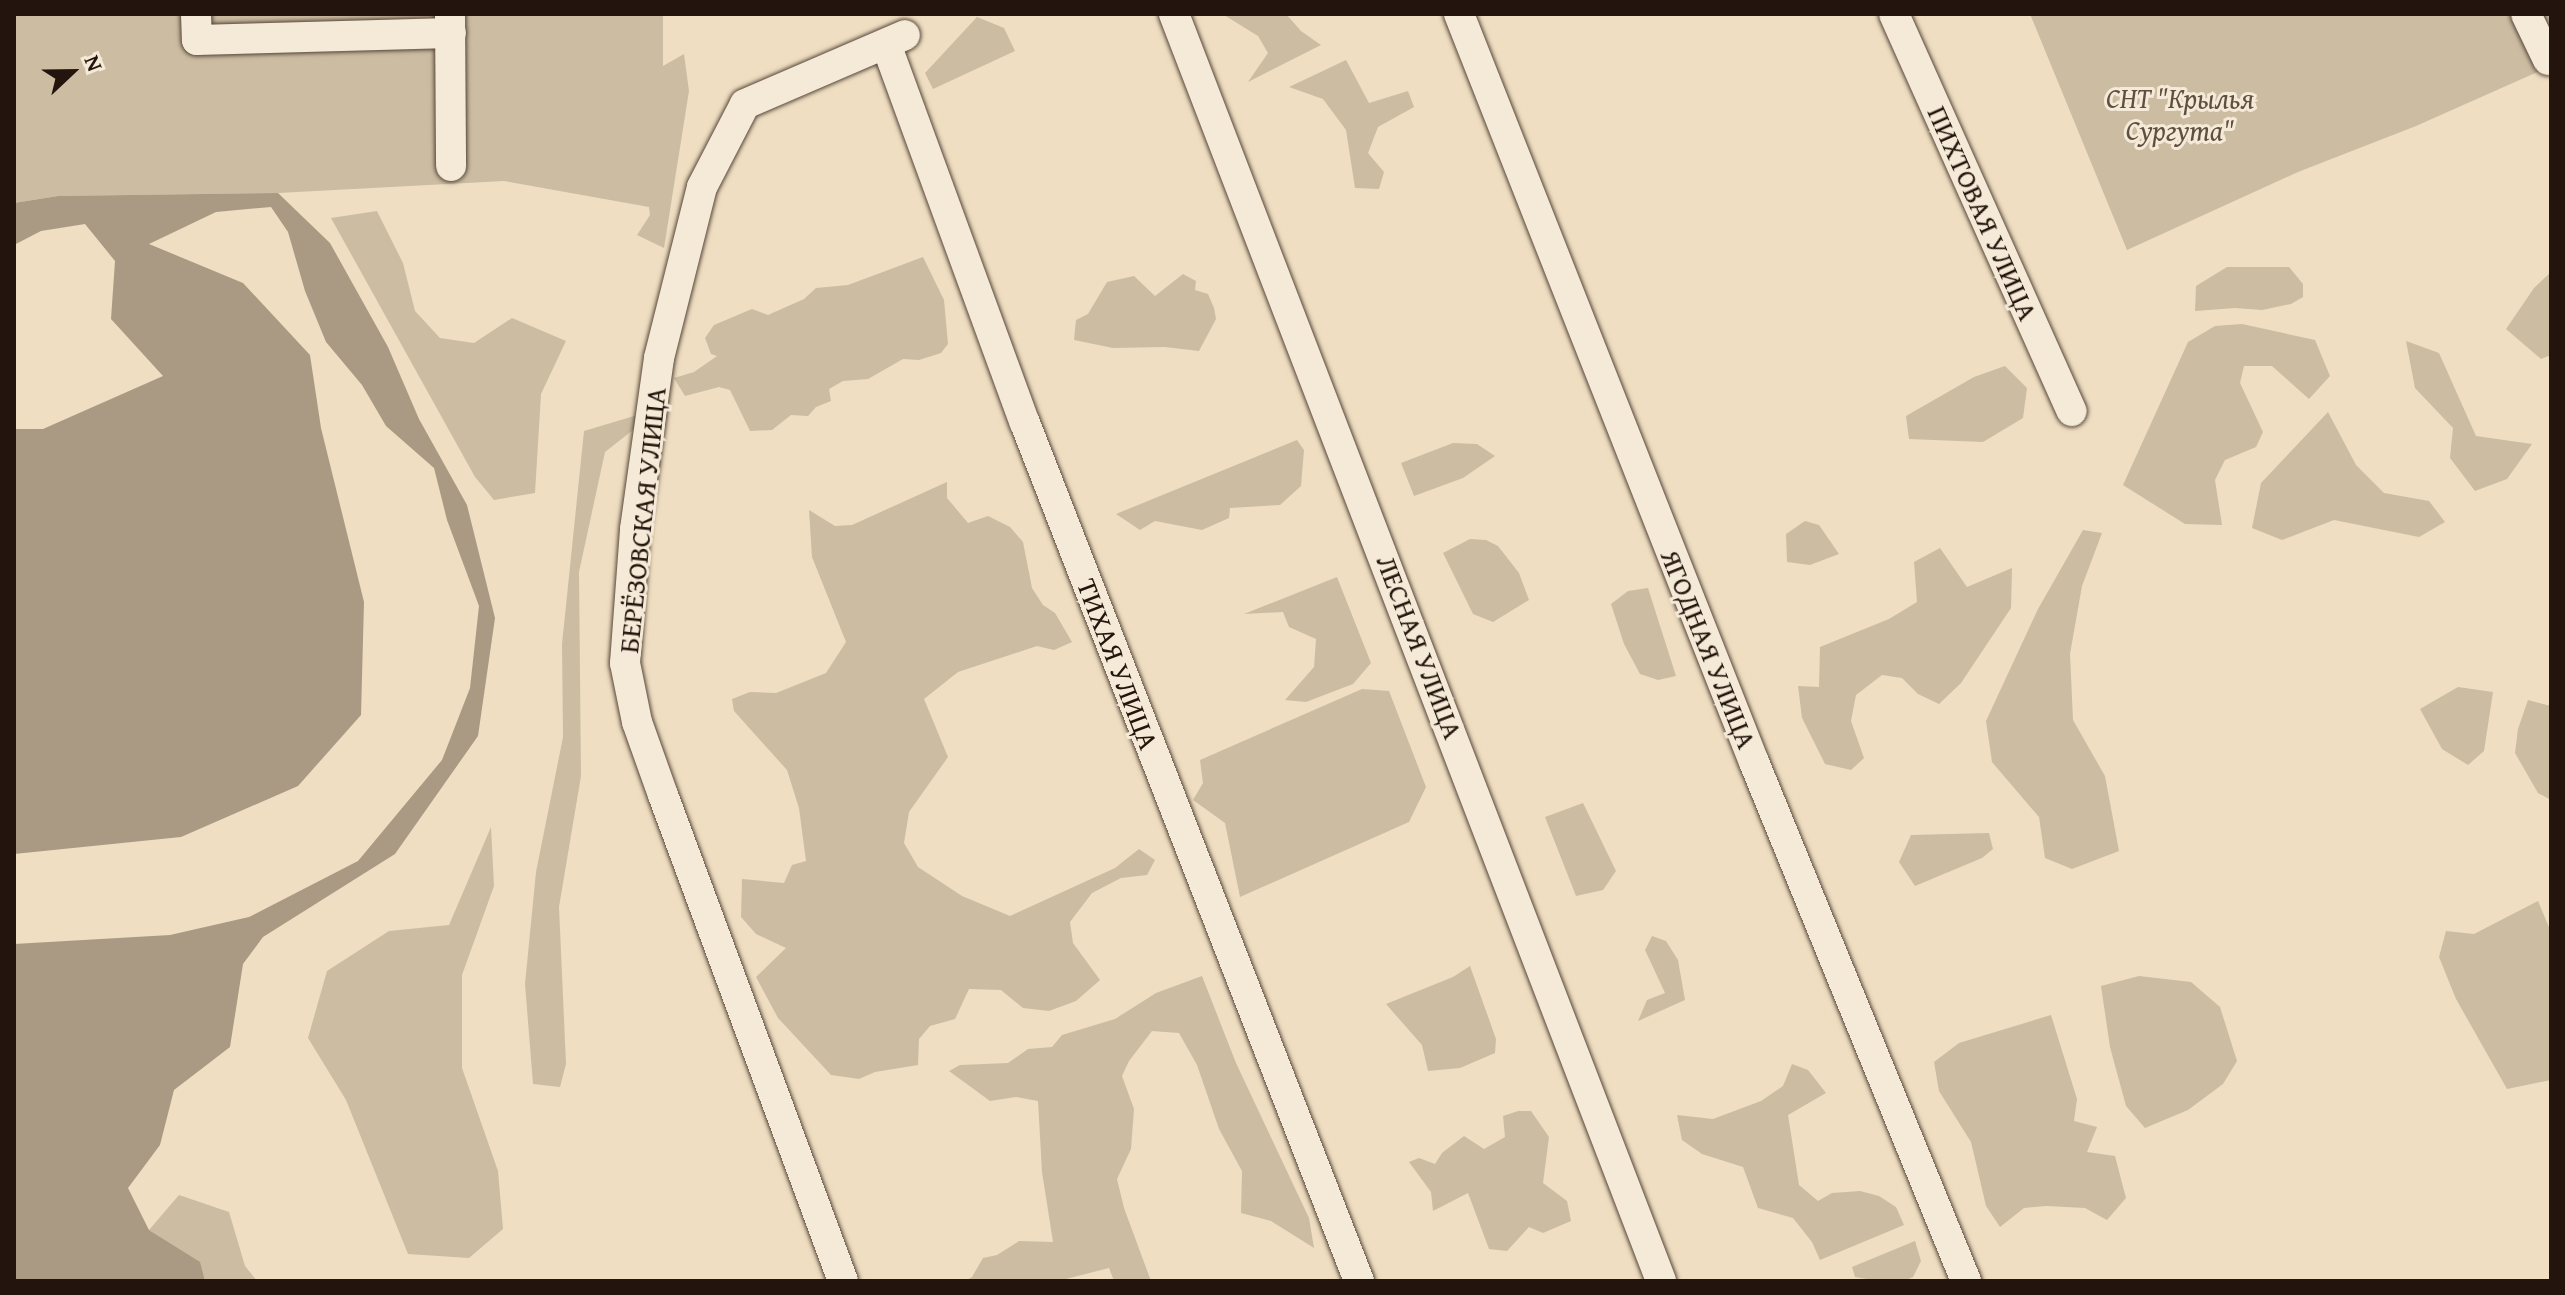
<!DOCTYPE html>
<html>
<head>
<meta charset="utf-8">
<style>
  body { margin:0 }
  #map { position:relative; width:2565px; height:1295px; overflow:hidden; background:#efdec1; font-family:"Gentium Book Plus",serif }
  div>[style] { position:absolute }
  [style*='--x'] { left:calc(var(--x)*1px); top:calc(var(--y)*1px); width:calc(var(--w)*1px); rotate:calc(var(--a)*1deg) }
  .green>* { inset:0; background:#ccbca2 }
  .water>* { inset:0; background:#aa9a84 }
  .roads { filter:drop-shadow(0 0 2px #56473a) drop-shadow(0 0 2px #56473a) }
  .minor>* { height:30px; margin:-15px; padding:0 15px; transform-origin:15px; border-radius:15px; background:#f5ead7 }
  span { translate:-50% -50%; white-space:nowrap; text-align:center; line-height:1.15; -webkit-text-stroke:6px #f5ead7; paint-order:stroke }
  .park-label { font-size:28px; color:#5e4f41; font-style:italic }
  .street-label { font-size:28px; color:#23150d }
  .frame { position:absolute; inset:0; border:16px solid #23150d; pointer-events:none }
  .north { position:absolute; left:32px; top:32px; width:80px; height:80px; -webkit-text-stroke:6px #f5ead7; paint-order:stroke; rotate:68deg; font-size:22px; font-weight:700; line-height:32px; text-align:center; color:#23150d }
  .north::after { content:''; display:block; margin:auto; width:28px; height:36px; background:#23150d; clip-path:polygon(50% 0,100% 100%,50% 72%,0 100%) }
</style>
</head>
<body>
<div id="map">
  <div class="green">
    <div style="clip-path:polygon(14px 14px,663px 14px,663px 66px,684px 54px,689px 91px,664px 248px,637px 235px,650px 215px,649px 207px,504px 181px,278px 193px,58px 196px,14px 203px)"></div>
    <div style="clip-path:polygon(1286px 14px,1301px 31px,1321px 45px,1248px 82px,1268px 53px,1258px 36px,1224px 15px)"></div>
    <div style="clip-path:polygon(2030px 14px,2551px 14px,2551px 66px,2416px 126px,2298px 172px,2127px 250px)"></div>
    <div style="clip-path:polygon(977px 17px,1004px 28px,1015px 51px,933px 89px,925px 73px)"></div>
    <div style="clip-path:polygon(1346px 60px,1369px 103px,1408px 91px,1414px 107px,1378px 127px,1368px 153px,1384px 172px,1379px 189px,1355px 188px,1346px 130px,1323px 99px,1289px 87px)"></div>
    <div style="clip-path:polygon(377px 211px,403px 263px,415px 311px,440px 338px,474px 343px,512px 318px,566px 341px,541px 394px,535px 493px,494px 500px,475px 477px,331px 218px)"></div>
    <div style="clip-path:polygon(923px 257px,944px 300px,948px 344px,941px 353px,919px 360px,903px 359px,868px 379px,843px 381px,829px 389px,831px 401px,816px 407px,808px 416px,791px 415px,772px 430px,750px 431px,730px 390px,719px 387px,685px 396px,674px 378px,694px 372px,717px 356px,711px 354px,705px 338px,714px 325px,752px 309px,768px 315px,804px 299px,816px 288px,848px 285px)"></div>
    <div style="clip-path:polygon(2227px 267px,2289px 267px,2303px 284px,2303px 297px,2291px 304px,2262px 310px,2235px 308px,2195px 311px,2196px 286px)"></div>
    <div style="clip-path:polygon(2551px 272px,2551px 355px,2541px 359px,2506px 329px,2534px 288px)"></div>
    <div style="clip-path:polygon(1183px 274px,1196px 281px,1195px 290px,1208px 294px,1214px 308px,1216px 319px,1199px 351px,1165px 347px,1113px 348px,1074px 340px,1076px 320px,1088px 314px,1107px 282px,1134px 276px,1155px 296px)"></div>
    <div style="clip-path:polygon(2242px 324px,2315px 340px,2330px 376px,2309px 399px,2272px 366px,2244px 366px,2240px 383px,2263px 432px,2256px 447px,2225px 460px,2215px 480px,2222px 525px,2185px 524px,2123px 485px,2188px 342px,2215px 326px)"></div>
    <div style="clip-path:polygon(2406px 341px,2439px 353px,2476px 436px,2532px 444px,2507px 479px,2475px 491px,2450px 458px,2453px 428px,2415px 388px)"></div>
    <div style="clip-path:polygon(2005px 366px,2027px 388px,2023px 418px,1983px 442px,1909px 439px,1906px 416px,1974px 377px)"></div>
    <div style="clip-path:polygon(661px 408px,605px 452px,579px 572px,581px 776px,559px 907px,566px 1064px,560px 1087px,533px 1084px,525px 984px,536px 872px,563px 737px,562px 644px,584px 431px)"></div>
    <div style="clip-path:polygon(2328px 412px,2356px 465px,2384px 493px,2429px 501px,2445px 522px,2419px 537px,2334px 520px,2282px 540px,2252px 528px,2261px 483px)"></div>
    <div style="clip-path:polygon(1297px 440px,1304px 450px,1301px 486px,1280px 505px,1230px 508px,1229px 518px,1202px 530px,1155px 521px,1140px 530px,1116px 514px)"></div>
    <div style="clip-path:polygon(1453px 443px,1477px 444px,1495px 456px,1463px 478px,1414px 496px,1401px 463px)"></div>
    <div style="clip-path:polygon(947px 482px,947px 498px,968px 523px,988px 516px,1010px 527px,1023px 542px,1032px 588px,1043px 605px,1055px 613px,1072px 642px,1054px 650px,1037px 646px,958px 672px,924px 699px,948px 757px,909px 812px,904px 843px,918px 867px,962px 896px,1010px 916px,1115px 868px,1139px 849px,1155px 860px,1147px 875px,1121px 878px,1092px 893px,1070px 922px,1073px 943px,1100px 980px,1076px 1001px,1049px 1011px,1023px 1008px,1001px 990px,969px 989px,955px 1019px,930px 1026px,919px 1039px,918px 1065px,875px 1072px,859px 1079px,831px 1075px,778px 1018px,756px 977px,786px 948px,756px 934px,741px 917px,742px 879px,784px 883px,792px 865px,806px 861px,799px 808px,787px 770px,734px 711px,732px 699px,750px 692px,776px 693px,826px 673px,846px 642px,812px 557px,809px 510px,835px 526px,852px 525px)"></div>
    <div style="clip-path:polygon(1805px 521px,1819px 525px,1839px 554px,1810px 565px,1787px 562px,1786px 534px)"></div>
    <div style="clip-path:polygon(2083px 530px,2102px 533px,2082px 586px,2070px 654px,2073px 720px,2105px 776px,2119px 851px,2072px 869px,2045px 858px,2039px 817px,1992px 762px,1986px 721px,2038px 609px)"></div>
    <div style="clip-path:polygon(1470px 539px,1486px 540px,1498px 546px,1519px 573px,1529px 600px,1493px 622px,1473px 614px,1443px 553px)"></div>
    <div style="clip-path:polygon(1940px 548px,1967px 587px,2012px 568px,2011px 608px,1961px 683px,1939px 704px,1918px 694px,1902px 678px,1882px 675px,1856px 695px,1851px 721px,1864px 758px,1851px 770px,1825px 764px,1802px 718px,1798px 686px,1819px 687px,1820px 647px,1889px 619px,1917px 602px,1914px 562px)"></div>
    <div style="clip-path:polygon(1337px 577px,1371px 663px,1353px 684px,1306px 702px,1285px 700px,1314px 667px,1316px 639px,1289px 627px,1283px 612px,1244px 614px)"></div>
    <div style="clip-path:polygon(1648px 588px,1676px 676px,1658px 680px,1640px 674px,1624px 644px,1611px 604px,1628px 591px)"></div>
    <div style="clip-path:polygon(2458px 687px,2493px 692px,2484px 751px,2468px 765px,2442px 749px,2420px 709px)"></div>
    <div style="clip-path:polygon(1362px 689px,1389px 691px,1426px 787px,1409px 822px,1240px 897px,1225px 823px,1193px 800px,1203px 783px,1200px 760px)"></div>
    <div style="clip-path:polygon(2528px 700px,2551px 706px,2551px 800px,2538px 793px,2515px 753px,2518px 729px)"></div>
    <div style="clip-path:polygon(1583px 803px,1616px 871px,1603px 890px,1576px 896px,1545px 817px)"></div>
    <div style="clip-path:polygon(491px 827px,494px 886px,462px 975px,462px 1068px,498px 1171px,503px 1229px,469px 1258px,408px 1254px,346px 1100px,308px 1038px,327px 971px,389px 931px,449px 925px)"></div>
    <div style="clip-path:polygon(1989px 833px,1993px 849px,1982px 858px,1915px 886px,1899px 862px,1911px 835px)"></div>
    <div style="clip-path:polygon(2538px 901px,2551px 932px,2551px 1080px,2507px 1089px,2456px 999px,2439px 957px,2446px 931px,2474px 934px)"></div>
    <div style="clip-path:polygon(1652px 936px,1666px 941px,1678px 960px,1685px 1000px,1638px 1021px,1647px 1000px,1665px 993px,1645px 950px)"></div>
    <div style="clip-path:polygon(1470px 966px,1496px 1039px,1495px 1053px,1460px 1068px,1428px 1071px,1422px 1045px,1386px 1004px,1453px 977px)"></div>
    <div style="clip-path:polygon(1202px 976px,1236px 1063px,1309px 1218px,1314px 1248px,1271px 1221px,1241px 1213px,1242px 1171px,1219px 1129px,1197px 1065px,1179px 1033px,1152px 1031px,1129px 1061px,1122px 1076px,1134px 1109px,1131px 1149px,1117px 1179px,1124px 1208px,1151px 1281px,1114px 1281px,1109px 1268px,1066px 1279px,965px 1281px,972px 1277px,983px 1258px,997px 1255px,1019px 1241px,1053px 1242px,1042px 1172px,1038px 1101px,1016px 1097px,990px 1101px,949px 1071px,960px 1065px,1008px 1063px,1028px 1049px,1052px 1047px,1062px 1035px,1115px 1019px,1156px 993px)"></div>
    <div style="clip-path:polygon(2139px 976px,2191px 982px,2220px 1007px,2237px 1061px,2223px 1084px,2188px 1110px,2145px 1128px,2126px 1106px,2110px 1047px,2101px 986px)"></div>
    <div style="clip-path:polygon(2051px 1015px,2077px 1099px,2074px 1121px,2097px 1127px,2087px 1152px,2115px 1156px,2126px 1198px,2107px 1220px,2085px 1208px,2046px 1206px,2024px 1208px,2000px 1227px,1986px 1206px,1971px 1142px,1939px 1091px,1934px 1062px,1959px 1043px)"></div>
    <div style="clip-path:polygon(1792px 1064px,1808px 1070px,1826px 1093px,1788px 1115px,1799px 1185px,1818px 1201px,1832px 1193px,1860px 1191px,1879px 1196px,1896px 1207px,1904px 1225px,1820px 1260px,1812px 1242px,1793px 1218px,1758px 1208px,1743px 1167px,1702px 1154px,1682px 1140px,1677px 1115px,1713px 1119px,1761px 1101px,1783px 1086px)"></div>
    <div style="clip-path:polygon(1518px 1111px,1531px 1111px,1549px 1137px,1543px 1183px,1567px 1201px,1571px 1221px,1543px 1233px,1529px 1227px,1507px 1251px,1489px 1249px,1468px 1193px,1433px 1211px,1431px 1192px,1409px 1162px,1419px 1158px,1435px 1164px,1442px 1153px,1464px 1136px,1484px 1149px,1505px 1137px,1503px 1116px)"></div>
    <div style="clip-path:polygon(179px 1195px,229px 1212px,245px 1266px,257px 1281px,205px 1281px,199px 1262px,149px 1230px)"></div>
    <div style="clip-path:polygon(1915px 1241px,1921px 1261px,1913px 1277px,1904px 1281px,1879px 1281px,1855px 1277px,1852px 1267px)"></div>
  </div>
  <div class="water">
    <div style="clip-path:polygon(278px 193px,330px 243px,388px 347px,419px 419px,467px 505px,495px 618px,478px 736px,395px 854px,263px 937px,243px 964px,230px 1047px,174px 1090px,160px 1145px,128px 1188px,149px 1230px,200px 1262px,205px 1281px,14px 1281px,14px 944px,170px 935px,249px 917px,358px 861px,442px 760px,470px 688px,479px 606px,447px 520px,434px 468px,386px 426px,362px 385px,326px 342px,305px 291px,288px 232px,271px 207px,216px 212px,149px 244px,243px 283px,310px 355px,321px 428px,364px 602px,361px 715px,298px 786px,181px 837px,14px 854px,14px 429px,43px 429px,163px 376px,111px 319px,115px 261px,85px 224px,41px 231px,14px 245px,14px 203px,58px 196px)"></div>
  </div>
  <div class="roads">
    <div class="minor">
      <div style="--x:196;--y:14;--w:26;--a:88"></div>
      <div style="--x:197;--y:40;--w:254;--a:-1.6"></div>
      <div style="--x:450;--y:14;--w:152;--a:89.6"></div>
      <div style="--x:1174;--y:14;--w:1357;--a:68.97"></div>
      <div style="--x:1459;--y:14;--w:804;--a:68.48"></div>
      <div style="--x:1754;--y:762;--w:561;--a:67.78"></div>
      <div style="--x:1894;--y:14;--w:435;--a:65.9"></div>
      <div style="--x:2526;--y:14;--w:51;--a:64.4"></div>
      <div style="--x:886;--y:44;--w:404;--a:69.9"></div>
      <div style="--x:1025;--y:423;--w:921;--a:68.73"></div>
      <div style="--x:843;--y:1281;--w:518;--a:-110.32"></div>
      <div style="--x:663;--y:795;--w:77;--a:-109.6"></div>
      <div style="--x:637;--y:722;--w:60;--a:-101.5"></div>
      <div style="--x:625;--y:663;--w:134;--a:-85.7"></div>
      <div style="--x:635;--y:529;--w:173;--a:-82"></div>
      <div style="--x:659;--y:358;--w:176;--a:-75.9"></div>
      <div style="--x:702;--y:187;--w:93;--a:-62.6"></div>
      <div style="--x:745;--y:104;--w:174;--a:-23.3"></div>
    </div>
  </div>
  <div class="park-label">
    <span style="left:2180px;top:114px">CНТ "Крылья<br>Сургута"</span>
  </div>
  <div class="street-label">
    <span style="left:1983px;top:213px;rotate:66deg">ПИХТОВАЯ УЛИЦА</span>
    <span style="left:642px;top:520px;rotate:-84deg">БЕРЁЗОВСКАЯ УЛИЦА</span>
    <span style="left:1420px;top:647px;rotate:69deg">ЛЕСНАЯ УЛИЦА</span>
    <span style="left:1709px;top:649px;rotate:68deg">ЯГОДНАЯ УЛИЦА</span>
    <span style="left:1118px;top:664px;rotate:69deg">ТИХАЯ УЛИЦА</span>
  </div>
  <div class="frame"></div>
  <div class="north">N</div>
</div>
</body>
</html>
